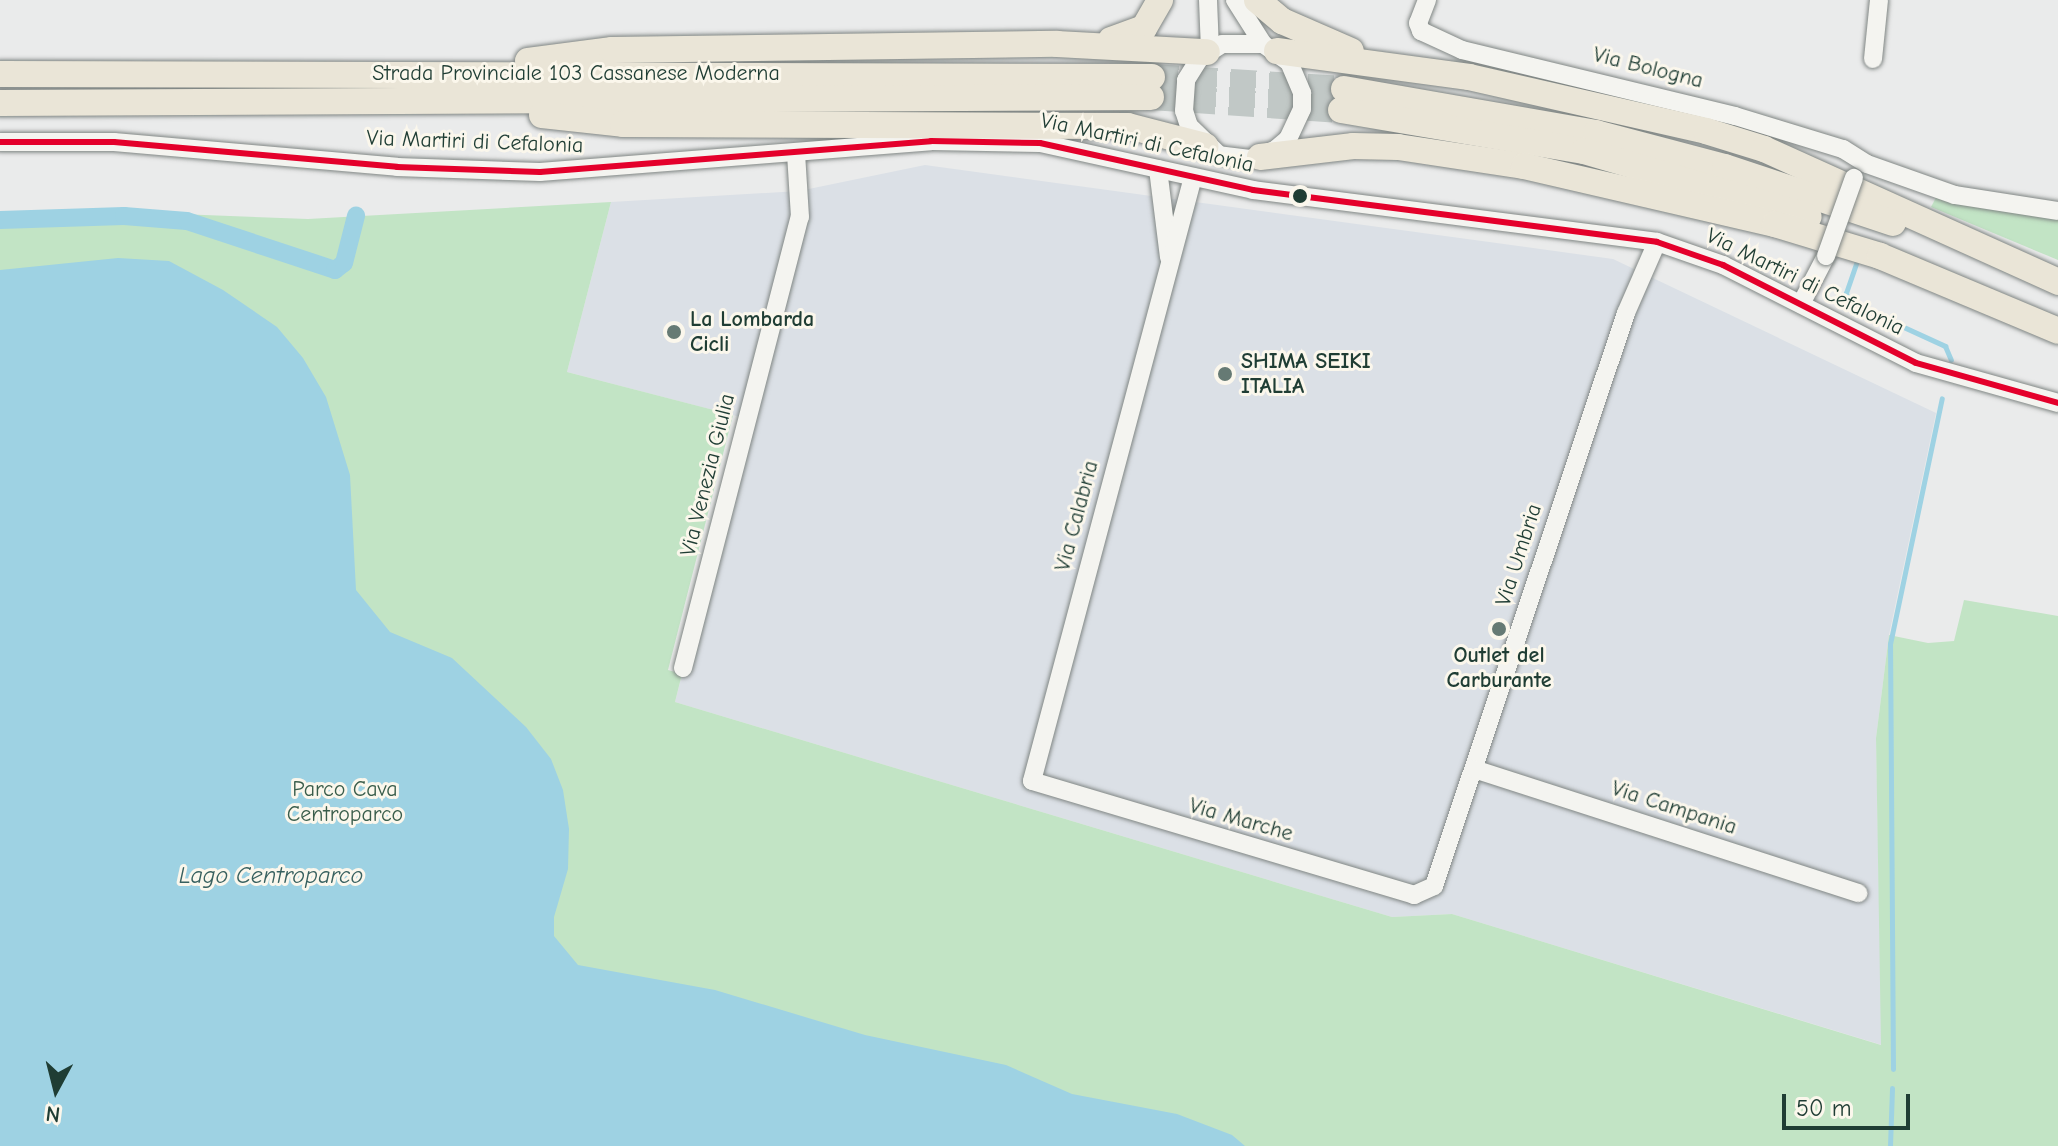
<!DOCTYPE html>
<html>
<head>
<meta charset="utf-8">
<style>
  body { margin:0 }
  #map { position:relative; width:2058px; height:1146px; overflow:hidden; background:#eaebeb; font-family:"Comic Neue",sans-serif }
  div>[style] { position:absolute }
  [style*='--x'] { left:calc(var(--x)*1px); top:calc(var(--y)*1px); width:calc(var(--w)*1px); rotate:calc(var(--a)*1deg) }
  .built>* { inset:0; background:#dbe0e6 }
  .green>* { inset:0; background:#c2e4c5 }
  .water>* { inset:0; background:#9ed2e3 }
  .stream>* { height:5px; margin:-2.5px; padding:0 2.5px; transform-origin:2.5px; border-radius:2.5px; background:#9ed2e3 }
  .canal>* { height:18px; margin:-9px; padding:0 9px; transform-origin:9px; border-radius:9px; background:#9ed2e3 }
  .highway-tunnel>* { height:26px; margin-top:-13px; transform-origin:0; background:repeating-linear-gradient(90deg,#c1c8c6 0 26px,transparent 0 39px) }
  .roads { filter:drop-shadow(0 0 2px #808684) drop-shadow(0 0 2px #808684) }
  .minor>* { height:18px; margin:-9px; padding:0 9px; transform-origin:9px; border-radius:9px; background:#f4f4f0 }
  .highway>* { height:26px; margin:-13px; padding:0 13px; transform-origin:13px; border-radius:13px; background:#eae5d7 }
  .bridges { filter:drop-shadow(0 0 2px #808684) drop-shadow(0 0 2px #808684) }
  .minor-bridge>* { height:18px; margin:-9px; padding:0 9px; transform-origin:9px; border-radius:9px; background:#f4f4f0 }
  .bus-1>* { height:6px; margin:-3px; padding:0 3px; transform-origin:3px; border-radius:3px; background:#e4002b }
  .dots>* { width:22px; height:22px; translate:-50% -50%; box-sizing:border-box; border:4px solid #fbf7ec; border-radius:50% }
  span { translate:-50% -50%; white-space:nowrap; text-align:center; line-height:1.15; -webkit-text-stroke:6px #fbf7ec; paint-order:stroke }
  .street-label { font-size:22px; color:#1f3d34 }
  .poi-label { font-size:22px; color:#1f3d34; font-weight:700 }
  .left { translate:0 -50%; text-align:left }
  .park-label { font-size:22px; color:#395d4b }
  .water-label { font-size:24px; color:#37605f; font-style:italic }
  .north { position:absolute; left:16px; top:1050px; width:80px; height:80px; -webkit-text-stroke:6px #fbf7ec; paint-order:stroke; rotate:187deg; font-size:22px; font-weight:700; line-height:32px; text-align:center; color:#1f3d34 }
  .north::after { content:''; display:block; margin:auto; width:28px; height:36px; background:#1f3d34; clip-path:polygon(50% 0,100% 100%,50% 72%,0 100%) }
  .scale { position:absolute; left:1782px; top:1094px; width:128px; height:36px; box-sizing:border-box; border:4px solid #1f3d34; border-top:0; padding-left:10px; font-size:24px; line-height:28px; white-space:nowrap; color:#1f3d34; -webkit-text-stroke:6px #fbf7ec; paint-order:stroke }
</style>
</head>
<body>
<div id="map">
  <div class="built">
    <div style="clip-path:polygon(925px 165px,1613px 259px,1936px 413px,1889px 635px,1876px 738px,1882px 1045px,1452px 914px,1392px 917px,675px 702px,748px 419px,567px 372px,611px 202px,799px 191px)"></div>
  </div>
  <div class="green">
    <div style="clip-path:polygon(1940px 190px,2058px 211px,2058px 260px,1931px 207px)"></div>
    <div style="clip-path:polygon(611px 202px,567px 372px,733px 415px,668px 670px,682px 674px,675px 702px,1392px 917px,1452px 914px,1881px 1045px,1876px 738px,1889px 635px,1928px 643px,1954px 641px,1964px 600px,2058px 616px,2058px 1146px,0 1146px,0 216px,127px 212px,308px 219px)"></div>
  </div>
  <div class="water">
    <div style="clip-path:polygon(118px 258px,169px 261px,223px 290px,277px 327px,303px 358px,326px 397px,350px 475px,356px 590px,390px 632px,452px 658px,526px 727px,551px 759px,563px 790px,569px 829px,568px 869px,554px 917px,554px 936px,578px 965px,715px 990px,865px 1035px,1006px 1065px,1072px 1094px,1177px 1114px,1232px 1135px,1245px 1146px,0 1146px,0 270px)"></div>
  </div>
  <div class="stream">
    <div style="--x:1858;--y:258;--w:37;--a:109"></div>
    <div style="--x:1846;--y:293;--w:9;--a:72"></div>
    <div style="--x:1849;--y:302;--w:106;--a:24.6"></div>
    <div style="--x:1945;--y:346;--w:15;--a:67"></div>
    <div style="--x:1893;--y:1069;--w:425;--a:-90.4"></div>
    <div style="--x:1890;--y:644;--w:251;--a:-78.1"></div>
    <div style="--x:1890;--y:1146;--w:58;--a:-88"></div>
  </div>
  <div class="canal">
    <div style="--x:0;--y:220;--w:124;--a:-1.8"></div>
    <div style="--x:124;--y:216;--w:63;--a:4.5"></div>
    <div style="--x:187;--y:221;--w:156;--a:18.3"></div>
    <div style="--x:335;--y:270;--w:11;--a:-38"></div>
    <div style="--x:344;--y:263;--w:49;--a:-75.7"></div>
  </div>
  <div class="highway-tunnel">
    <div style="--x:1152;--y:77;--w:192;--a:3.6"></div>
    <div style="--x:1151;--y:97;--w:190;--a:3.9"></div>
  </div>
  <div class="roads">
    <div class="minor">
      <div style="--x:1208;--y:0;--w:50;--a:87.7"></div>
      <div style="--x:1235;--y:0;--w:52;--a:57.5"></div>
      <div style="--x:1263;--y:44;--w:32;--a:35"></div>
      <div style="--x:1289;--y:62;--w:34;--a:67"></div>
      <div style="--x:1302;--y:93;--w:16;--a:90"></div>
      <div style="--x:1302;--y:109;--w:33;--a:115"></div>
      <div style="--x:1288;--y:139;--w:17;--a:140"></div>
      <div style="--x:1275;--y:150;--w:27;--a:160"></div>
      <div style="--x:1250;--y:159;--w:31;--a:-173"></div>
      <div style="--x:1219;--y:155;--w:42;--a:-136"></div>
      <div style="--x:1189;--y:126;--w:16;--a:-108"></div>
      <div style="--x:1184;--y:111;--w:31;--a:-86"></div>
      <div style="--x:1186;--y:80;--w:26;--a:-58"></div>
      <div style="--x:1200;--y:58;--w:26;--a:-32"></div>
      <div style="--x:1222;--y:44;--w:41;--a:0"></div>
      <div style="--x:1427;--y:0;--w:25;--a:111"></div>
      <div style="--x:1418;--y:23;--w:9;--a:69"></div>
      <div style="--x:1421;--y:31;--w:45;--a:24.9"></div>
      <div style="--x:1462;--y:50;--w:281;--a:13.6"></div>
      <div style="--x:1735;--y:116;--w:113;--a:17"></div>
      <div style="--x:1843;--y:149;--w:28;--a:32"></div>
      <div style="--x:1867;--y:164;--w:93;--a:19.4"></div>
      <div style="--x:1955;--y:195;--w:104;--a:8.8"></div>
      <div style="--x:1873;--y:59;--w:59;--a:-84.2"></div>
      <div style="--x:0;--y:142;--w:114;--a:0"></div>
      <div style="--x:114;--y:142;--w:284;--a:5"></div>
      <div style="--x:397;--y:167;--w:143;--a:2"></div>
      <div style="--x:540;--y:172;--w:392;--a:-4.5"></div>
      <div style="--x:931;--y:141;--w:109;--a:1.1"></div>
      <div style="--x:1040;--y:143;--w:218;--a:12.4"></div>
      <div style="--x:1253;--y:190;--w:407;--a:7.3"></div>
      <div style="--x:1657;--y:242;--w:70;--a:19.2"></div>
      <div style="--x:1723;--y:265;--w:216;--a:26.9"></div>
      <div style="--x:1916;--y:363;--w:148;--a:15.7"></div>
      <div style="--x:1158;--y:169;--w:89;--a:82.9"></div>
      <div style="--x:1193;--y:177;--w:625;--a:104.93"></div>
      <div style="--x:1032;--y:781;--w:399;--a:16.6"></div>
      <div style="--x:1414;--y:895;--w:22;--a:-24"></div>
      <div style="--x:1434;--y:886;--w:604;--a:-71.48"></div>
      <div style="--x:1626;--y:313;--w:77;--a:-66.4"></div>
      <div style="--x:1801;--y:304;--w:54;--a:-62.5"></div>
      <div style="--x:683;--y:668;--w:466;--a:-75.5"></div>
      <div style="--x:800;--y:217;--w:64;--a:-93.6"></div>
      <div style="--x:1474;--y:769;--w:404;--a:17.9"></div>
    </div>
    <div class="highway">
      <div style="--x:1257;--y:0;--w:33;--a:40"></div>
      <div style="--x:1282;--y:21;--w:75;--a:23.5"></div>
      <div style="--x:1111;--y:40;--w:35;--a:-20"></div>
      <div style="--x:1144;--y:28;--w:32;--a:-60"></div>
      <div style="--x:1277;--y:51;--w:194;--a:7.7"></div>
      <div style="--x:1469;--y:77;--w:243;--a:12.8"></div>
      <div style="--x:1706;--y:131;--w:61;--a:17.2"></div>
      <div style="--x:1764;--y:149;--w:323;--a:24.3"></div>
      <div style="--x:528;--y:61;--w:85;--a:-7.5"></div>
      <div style="--x:612;--y:50;--w:445;--a:-0.8"></div>
      <div style="--x:1057;--y:44;--w:150;--a:3.1"></div>
      <div style="--x:0;--y:74;--w:1152;--a:0.15"></div>
      <div style="--x:1344;--y:89;--w:256;--a:9.9"></div>
      <div style="--x:1596;--y:133;--w:133;--a:14.8"></div>
      <div style="--x:1725;--y:167;--w:177;--a:18.4"></div>
      <div style="--x:0;--y:103;--w:1151;--a:-0.3"></div>
      <div style="--x:1341;--y:110;--w:246;--a:9.6"></div>
      <div style="--x:1584;--y:151;--w:234;--a:16.3"></div>
      <div style="--x:542;--y:115;--w:81;--a:6.3"></div>
      <div style="--x:623;--y:124;--w:505;--a:0.23"></div>
      <div style="--x:1128;--y:126;--w:80;--a:14.6"></div>
      <div style="--x:1260;--y:157;--w:94;--a:-6.7"></div>
      <div style="--x:1353;--y:146;--w:45;--a:1.3"></div>
      <div style="--x:1398;--y:147;--w:127;--a:8.6"></div>
      <div style="--x:1524;--y:166;--w:258;--a:13"></div>
      <div style="--x:1775;--y:224;--w:110;--a:16.9"></div>
      <div style="--x:1880;--y:256;--w:193;--a:22.8"></div>
    </div>
  </div>
  <div class="bridges">
    <div class="minor-bridge">
      <div style="--x:1826;--y:256;--w:83;--a:-70.3"></div>
    </div>
  </div>
  <div class="bus-1">
    <div style="--x:0;--y:142;--w:114;--a:0"></div>
    <div style="--x:114;--y:142;--w:284;--a:5"></div>
    <div style="--x:397;--y:167;--w:143;--a:2"></div>
    <div style="--x:540;--y:172;--w:392;--a:-4.5"></div>
    <div style="--x:931;--y:141;--w:109;--a:1.1"></div>
    <div style="--x:1040;--y:143;--w:218;--a:12.4"></div>
    <div style="--x:1253;--y:190;--w:407;--a:7.3"></div>
    <div style="--x:1657;--y:242;--w:70;--a:19.2"></div>
    <div style="--x:1723;--y:265;--w:216;--a:26.9"></div>
    <div style="--x:1916;--y:363;--w:148;--a:15.7"></div>
  </div>
  <div class="dots">
    <div style="left:1300px;top:196px;background:#1f3d34"></div>
    <div style="left:674px;top:332px;background:#667a74"></div>
    <div style="left:1225px;top:374px;background:#667a74"></div>
    <div style="left:1499px;top:629px;background:#667a74"></div>
  </div>
  <div class="street-label">
    <span style="left:1648px;top:68px;rotate:14deg">Via Bologna</span>
    <span style="left:576px;top:74px">Strada Provinciale 103 Cassanese Moderna</span>
    <span style="left:475px;top:142px;rotate:2deg">Via Martiri di Cefalonia</span>
    <span style="left:1147px;top:143px;rotate:12deg">Via Martiri di Cefalonia</span>
    <span style="left:1805px;top:282px;rotate:26deg">Via Martiri di Cefalonia</span>
    <span style="left:708px;top:475px;rotate:-76deg">Via Venezia Giulia</span>
    <span style="left:1077px;top:516px;rotate:-75deg">Via Calabria</span>
    <span style="left:1519px;top:555px;rotate:-72deg">Via Umbria</span>
    <span style="left:1674px;top:808px;rotate:18deg">Via Campania</span>
    <span style="left:1241px;top:820px;rotate:16deg">Via Marche</span>
  </div>
  <div class="poi-label">
    <span class="left" style="left:690px;top:332px">La Lombarda<br>Cicli</span>
    <span class="left" style="left:1241px;top:374px">SHIMA SEIKI<br>ITALIA</span>
    <span style="left:1499px;top:668px">Outlet del<br>Carburante</span>
  </div>
  <div class="park-label">
    <span style="left:345px;top:802px">Parco Cava<br>Centroparco</span>
  </div>
  <div class="water-label">
    <span style="left:271px;top:876px">Lago Centroparco</span>
  </div>
  <div class="north">N</div>
  <div class="scale">50 m</div>
</div>
</body>
</html>
